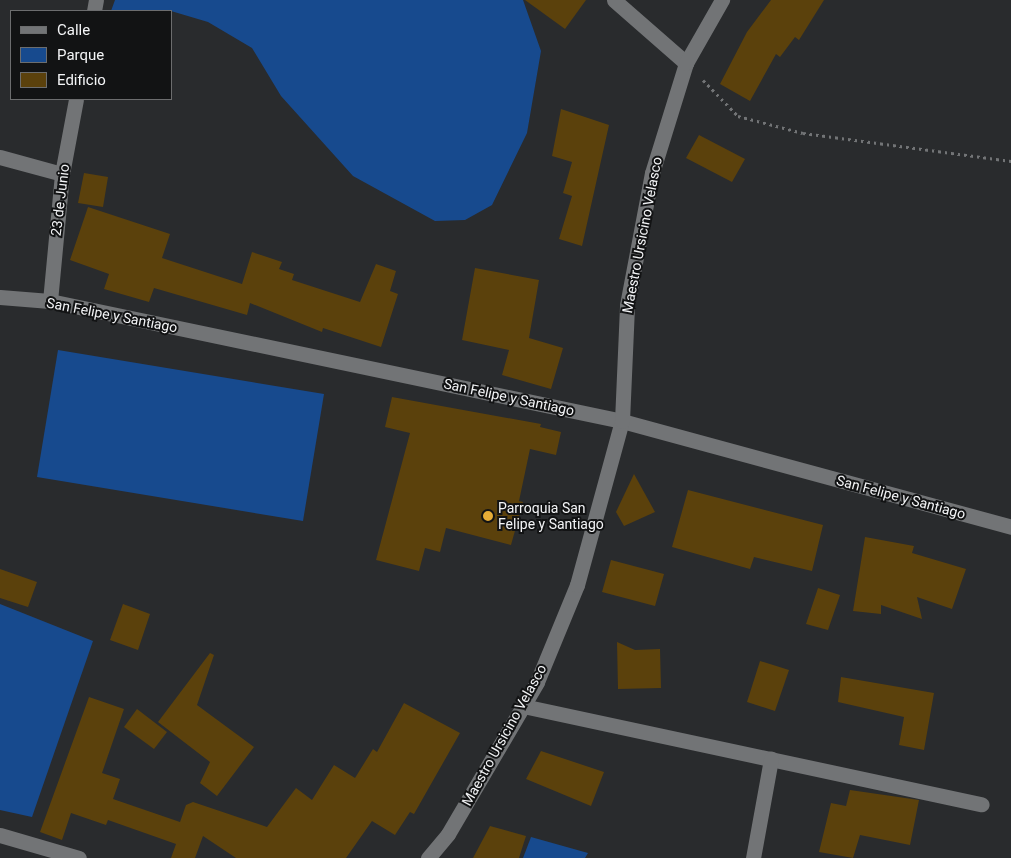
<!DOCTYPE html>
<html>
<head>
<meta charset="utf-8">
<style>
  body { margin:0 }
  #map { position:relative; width:1011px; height:858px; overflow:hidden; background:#292b2d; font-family:Roboto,sans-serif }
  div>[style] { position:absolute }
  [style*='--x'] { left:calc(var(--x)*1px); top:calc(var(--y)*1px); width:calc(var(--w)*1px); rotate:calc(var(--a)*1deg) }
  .green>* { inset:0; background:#174a8e }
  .building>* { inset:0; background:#5b410c }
  .path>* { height:3px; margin-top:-1.5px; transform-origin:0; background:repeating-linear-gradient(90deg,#727476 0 2.5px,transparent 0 6.5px) }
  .minor>* { height:15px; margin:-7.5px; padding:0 7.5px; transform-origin:7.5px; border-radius:7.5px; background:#727476 }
  .dots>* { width:14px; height:14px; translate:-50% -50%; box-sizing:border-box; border:2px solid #121314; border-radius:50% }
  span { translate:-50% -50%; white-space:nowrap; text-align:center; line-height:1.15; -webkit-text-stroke:4px #121314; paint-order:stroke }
  .street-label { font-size:14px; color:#f3f4f6 }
  .poi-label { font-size:14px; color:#f3f4f6 }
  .left { translate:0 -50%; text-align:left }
  .legend { position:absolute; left:10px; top:10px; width:162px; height:90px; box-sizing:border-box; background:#121314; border:1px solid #6c6d6e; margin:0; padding:6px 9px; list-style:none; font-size:15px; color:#f3f4f6 }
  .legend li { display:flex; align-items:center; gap:10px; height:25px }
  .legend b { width:25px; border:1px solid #6c6d6e }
</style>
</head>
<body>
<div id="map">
  <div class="green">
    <div style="clip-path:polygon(115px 0,523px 0,541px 51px,527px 133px,492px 205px,465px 220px,435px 221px,353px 176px,281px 96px,252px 48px,208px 22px,171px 11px,111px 11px)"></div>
    <div style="clip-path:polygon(58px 350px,324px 394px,303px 521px,37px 477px)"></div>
    <div style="clip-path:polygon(0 604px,93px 641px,32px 817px,0 810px)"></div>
    <div style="clip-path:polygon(531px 837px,588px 853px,585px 858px,523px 858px)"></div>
  </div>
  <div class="building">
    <div style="clip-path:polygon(525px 0,586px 0,565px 29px)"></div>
    <div style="clip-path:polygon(771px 0,824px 0,799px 40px,795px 37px,780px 57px,776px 54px,750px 101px,720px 84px,747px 32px)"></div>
    <div style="clip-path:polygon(561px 109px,609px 125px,582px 246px,559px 239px,572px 196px,563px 193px,572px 162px,552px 156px)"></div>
    <div style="clip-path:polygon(699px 135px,745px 159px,732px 182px,686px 158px)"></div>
    <div style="clip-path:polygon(84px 173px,108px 177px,103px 207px,78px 203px)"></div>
    <div style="clip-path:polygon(88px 207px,170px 234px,162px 258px,242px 284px,252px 252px,282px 262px,279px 269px,294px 274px,292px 280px,360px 302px,376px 264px,396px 271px,390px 291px,398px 294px,381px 347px,323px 328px,322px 332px,250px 303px,247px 315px,154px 288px,149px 302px,104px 289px,109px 274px,70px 260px)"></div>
    <div style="clip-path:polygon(475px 268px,539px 280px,529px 338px,563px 348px,551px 389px,502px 375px,509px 350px,462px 340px)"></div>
    <div style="clip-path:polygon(392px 397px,541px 424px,540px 427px,561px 432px,556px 455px,530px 449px,519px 501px,523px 502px,511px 545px,446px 528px,440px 552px,425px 548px,419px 571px,376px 560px,410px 433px,385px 427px)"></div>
    <div style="clip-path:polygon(634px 474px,655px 512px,624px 526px,616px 512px)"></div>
    <div style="clip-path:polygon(688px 490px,823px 525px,812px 571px,754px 557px,750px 569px,672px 547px)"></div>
    <div style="clip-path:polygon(865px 537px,914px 546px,912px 553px,966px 569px,952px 609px,917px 597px,922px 619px,881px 605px,881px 614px,853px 611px)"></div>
    <div style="clip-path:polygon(611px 560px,664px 574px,655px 606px,602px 592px)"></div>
    <div style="clip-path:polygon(0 569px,37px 582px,28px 607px,0 598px)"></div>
    <div style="clip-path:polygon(818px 588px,840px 595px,828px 630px,806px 624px)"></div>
    <div style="clip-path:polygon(123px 604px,150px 614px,138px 650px,110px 640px)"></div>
    <div style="clip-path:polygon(617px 642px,635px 650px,660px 649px,661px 688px,618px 689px)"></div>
    <div style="clip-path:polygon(210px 653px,214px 655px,197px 705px,254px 747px,217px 796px,200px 783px,210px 762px,158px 722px)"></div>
    <div style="clip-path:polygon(760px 661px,789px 670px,775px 711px,747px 702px)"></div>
    <div style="clip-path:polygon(841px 677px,934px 693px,924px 750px,899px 745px,904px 717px,838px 702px)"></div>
    <div style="clip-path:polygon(89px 697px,124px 709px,102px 773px,120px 779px,113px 799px,180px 822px,186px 805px,193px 802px,267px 827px,296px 788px,312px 800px,334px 765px,355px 778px,373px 749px,377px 752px,404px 703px,460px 733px,414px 814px,410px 812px,395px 835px,372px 821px,346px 858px,236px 858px,203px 836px,195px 858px,171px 858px,176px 844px,108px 820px,106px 825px,71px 813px,62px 840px,40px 832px)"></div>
    <div style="clip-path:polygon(137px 709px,167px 732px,154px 749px,124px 727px)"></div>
    <div style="clip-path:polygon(541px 751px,604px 772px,591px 806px,526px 779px)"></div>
    <div style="clip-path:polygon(850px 790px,919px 800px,910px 845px,860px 835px,853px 858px,819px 852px,831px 803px,846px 806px)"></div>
    <div style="clip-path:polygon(490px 826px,526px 836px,519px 858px,473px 858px)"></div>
  </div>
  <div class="path">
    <div style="--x:703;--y:80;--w:50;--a:45.8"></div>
    <div style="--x:738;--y:116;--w:67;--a:14.7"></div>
    <div style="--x:803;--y:133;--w:210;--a:7.7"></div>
  </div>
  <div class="minor">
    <div style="--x:614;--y:0;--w:96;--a:41.2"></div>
    <div style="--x:94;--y:11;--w:11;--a:-80"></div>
    <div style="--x:0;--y:157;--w:64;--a:15.3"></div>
    <div style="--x:0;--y:297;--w:50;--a:4.6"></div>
    <div style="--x:50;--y:301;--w:584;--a:11.85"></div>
    <div style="--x:622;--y:421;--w:403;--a:15.2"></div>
    <div style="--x:50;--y:301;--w:128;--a:-84.6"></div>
    <div style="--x:62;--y:174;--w:76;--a:-79.4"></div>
    <div style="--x:523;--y:706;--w:469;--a:12.1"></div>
    <div style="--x:0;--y:835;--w:82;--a:16.2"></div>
    <div style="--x:428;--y:858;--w:31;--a:-50"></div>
    <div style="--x:448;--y:834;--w:176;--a:-59.6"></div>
    <div style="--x:537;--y:682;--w:105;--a:-67.6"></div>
    <div style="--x:577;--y:585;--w:170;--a:-74.7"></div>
    <div style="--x:622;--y:421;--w:116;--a:-87.5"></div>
    <div style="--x:627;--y:305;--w:134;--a:-79.3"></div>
    <div style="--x:652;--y:173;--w:115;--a:-72.8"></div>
    <div style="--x:686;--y:63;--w:73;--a:-60.3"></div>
    <div style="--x:753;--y:858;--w:101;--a:-79.7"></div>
  </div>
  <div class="dots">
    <div style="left:488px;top:516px;background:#e6ac36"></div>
  </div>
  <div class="street-label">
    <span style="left:60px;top:200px;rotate:-83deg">23 de Junio</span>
    <span style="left:642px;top:235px;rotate:-79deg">Maestro Ursicino Velasco</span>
    <span style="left:112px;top:315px;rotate:11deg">San Felipe y Santiago</span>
    <span style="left:509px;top:397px;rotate:12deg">San Felipe y Santiago</span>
    <span style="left:901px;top:497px;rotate:15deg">San Felipe y Santiago</span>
    <span style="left:504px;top:735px;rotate:-61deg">Maestro Ursicino Velasco</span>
  </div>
  <div class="poi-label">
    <span class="left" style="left:498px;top:516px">Parroquia San<br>Felipe y Santiago</span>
  </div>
  <ul class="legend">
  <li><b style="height:6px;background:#727476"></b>Calle</li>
  <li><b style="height:14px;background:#174a8e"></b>Parque</li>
  <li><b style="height:14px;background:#5b410c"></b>Edificio</li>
  </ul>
</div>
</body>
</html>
